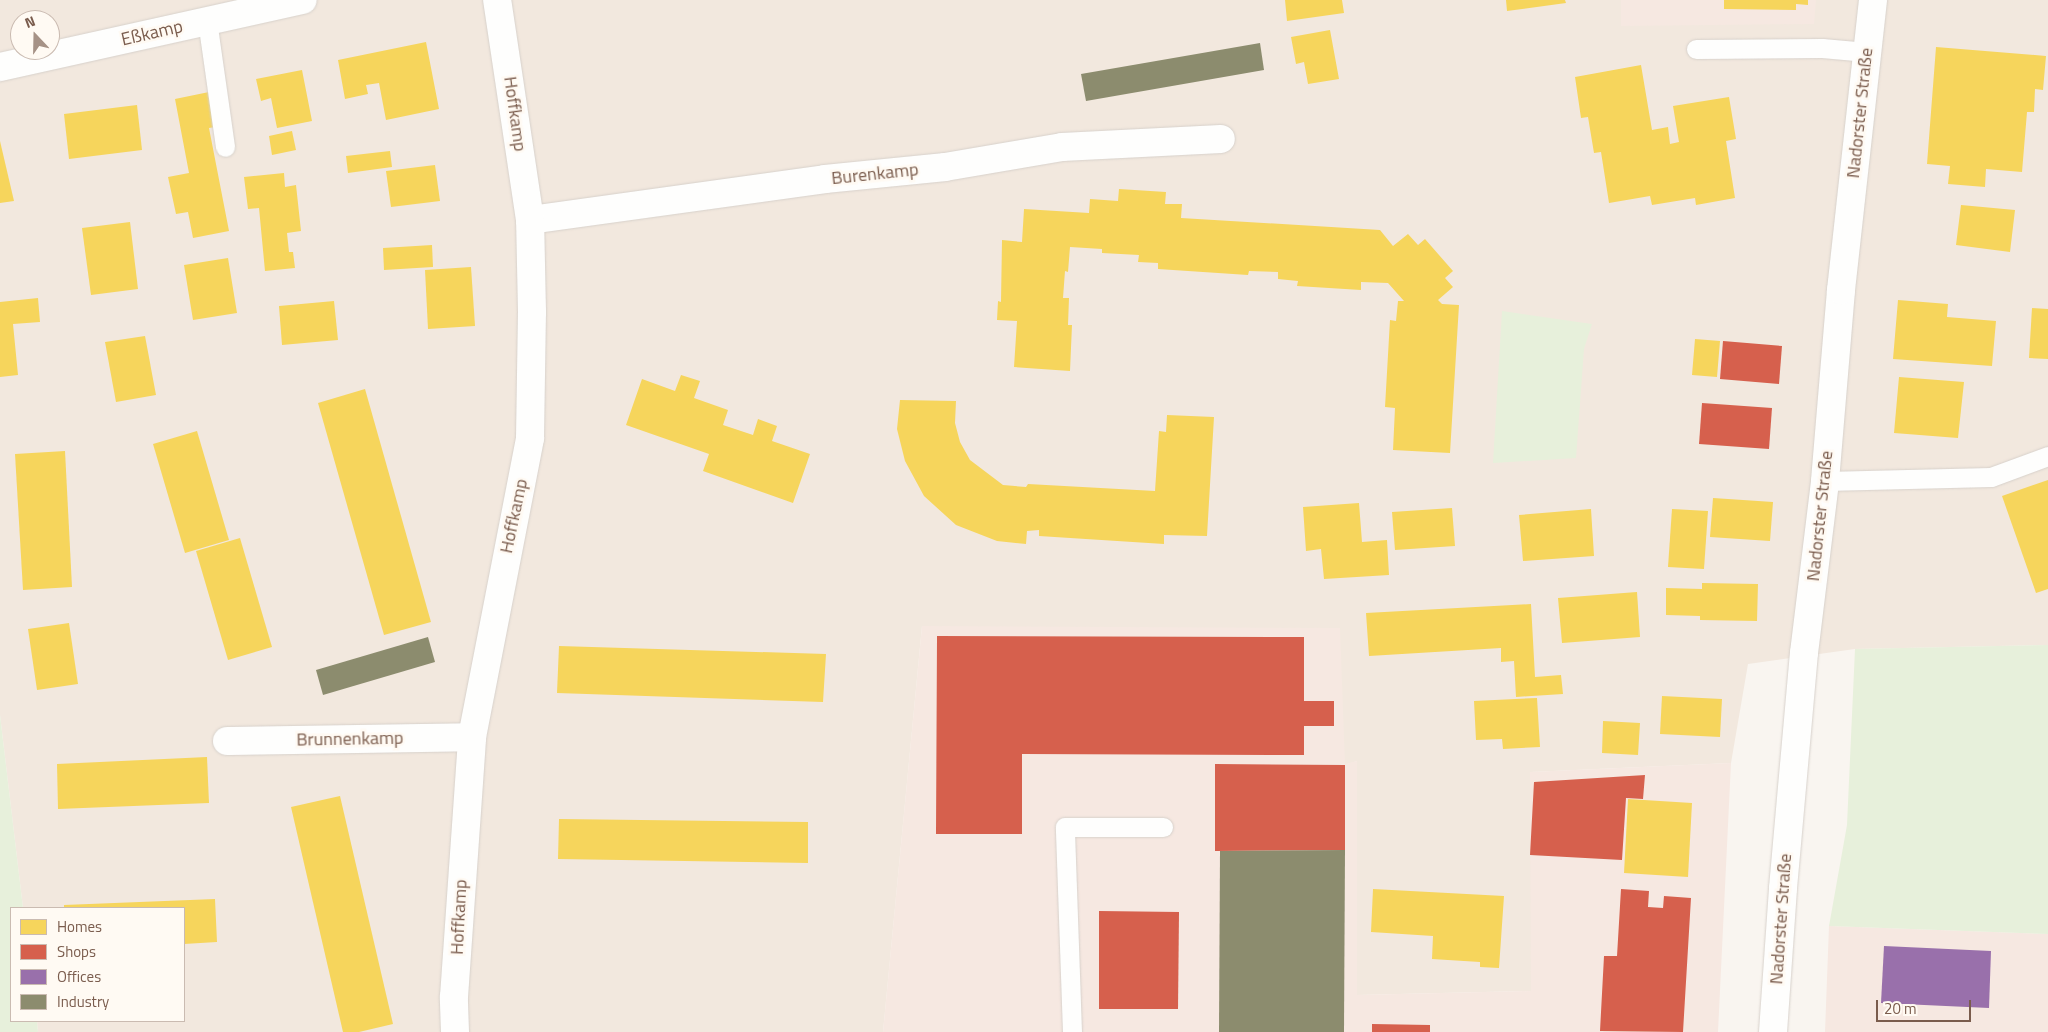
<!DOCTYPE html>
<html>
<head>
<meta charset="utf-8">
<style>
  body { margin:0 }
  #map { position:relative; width:2048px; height:1032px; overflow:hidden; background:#f9f5f0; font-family:"Titillium Web",sans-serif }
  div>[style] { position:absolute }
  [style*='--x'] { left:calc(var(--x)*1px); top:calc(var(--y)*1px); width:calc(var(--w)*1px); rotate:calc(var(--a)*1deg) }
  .residential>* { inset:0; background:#f2e8de }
  .commercial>* { inset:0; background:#f6e8e1 }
  .green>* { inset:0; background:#e7f0db }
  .homes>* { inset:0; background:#f6d55c }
  .shops>* { inset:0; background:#d6604d }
  .offices>* { inset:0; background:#9970ab }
  .industry>* { inset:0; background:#8c8c6e }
  .roads { filter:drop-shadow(0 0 1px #d7d1cb) drop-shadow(0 0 1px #d7d1cb) }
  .lane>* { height:19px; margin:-9.5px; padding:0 9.5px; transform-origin:9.5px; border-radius:9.5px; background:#fefefd }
  .street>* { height:28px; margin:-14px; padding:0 14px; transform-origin:14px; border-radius:14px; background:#fefefd }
  .secondary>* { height:28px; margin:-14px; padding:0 14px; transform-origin:14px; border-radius:14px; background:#fefefd }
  span { translate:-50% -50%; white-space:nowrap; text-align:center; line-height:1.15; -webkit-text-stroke:5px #fffaf3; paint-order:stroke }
  .street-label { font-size:18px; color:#7a5c4d }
  .legend { position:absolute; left:10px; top:907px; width:175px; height:115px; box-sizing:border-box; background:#fffaf3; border:1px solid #cabbb1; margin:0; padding:6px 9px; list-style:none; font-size:15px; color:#7a5c4d }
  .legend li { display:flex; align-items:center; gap:10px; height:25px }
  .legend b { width:25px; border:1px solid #cabbb1 }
  .north { position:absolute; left:10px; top:10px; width:50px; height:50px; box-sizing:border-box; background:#fffaf3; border:1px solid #cabbb1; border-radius:50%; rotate:339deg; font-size:14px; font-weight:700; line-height:20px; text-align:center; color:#7a5c4d }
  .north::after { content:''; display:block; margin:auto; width:18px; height:22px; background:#a69286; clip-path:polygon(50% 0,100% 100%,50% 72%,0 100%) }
  .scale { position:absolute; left:1876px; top:1000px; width:95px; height:22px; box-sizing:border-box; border:2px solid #7a5c4d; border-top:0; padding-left:6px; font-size:15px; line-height:18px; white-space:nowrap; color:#7a5c4d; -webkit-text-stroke:4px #fffaf3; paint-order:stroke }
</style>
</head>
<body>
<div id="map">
  <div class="residential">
    <div style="clip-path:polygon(evenodd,0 0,2048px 0,2048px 645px,1855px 649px,1748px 664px,1731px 763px,1531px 772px,1531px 991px,1357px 995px,1357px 761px,1345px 765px,922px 626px,883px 1032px,38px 1032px,37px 1021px,184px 1021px,184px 908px,23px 908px,0 715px,0 0,20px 20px,50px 20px,50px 50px,20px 50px,20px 20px)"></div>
  </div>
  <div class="commercial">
    <div style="clip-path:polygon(1621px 0,1816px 0,1814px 24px,1621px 26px)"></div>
    <div style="clip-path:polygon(922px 626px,1340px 628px,1345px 764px,1357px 761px,1357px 995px,1531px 991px,1530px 772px,1731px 763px,1718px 1032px,883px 1032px)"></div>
    <div style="clip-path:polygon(1829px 926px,2048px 934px,2048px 1032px,1825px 1032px)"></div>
  </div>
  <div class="green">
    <div style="clip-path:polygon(1502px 311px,1592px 324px,1584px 349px,1576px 458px,1493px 463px)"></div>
    <div style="clip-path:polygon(2048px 645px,2048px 934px,1829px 926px,1847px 825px,1855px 649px)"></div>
    <div style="clip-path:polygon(0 715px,23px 908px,11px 908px,11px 1021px,37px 1021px,38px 1032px,0 1032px)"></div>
  </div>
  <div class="homes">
    <div style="clip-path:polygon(1285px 0,1342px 0,1344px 13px,1287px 21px)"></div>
    <div style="clip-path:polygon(1506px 0,1565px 0,1566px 3px,1507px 11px)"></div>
    <div style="clip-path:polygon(1724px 0,1808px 0,1808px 5px,1796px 4px,1796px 10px,1724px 9px)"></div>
    <div style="clip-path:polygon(1330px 30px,1339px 79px,1308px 84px,1304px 62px,1296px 64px,1291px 37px)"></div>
    <div style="clip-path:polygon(426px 42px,439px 109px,386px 120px,379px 83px,366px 85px,368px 94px,345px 99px,338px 60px)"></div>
    <div style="clip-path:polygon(1936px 47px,2046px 56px,2043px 90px,2035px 89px,2034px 112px,2027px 112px,2022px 172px,1986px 169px,1985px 187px,1948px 184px,1950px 166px,1927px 164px)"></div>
    <div style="clip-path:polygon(1641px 65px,1652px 130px,1668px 127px,1670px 144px,1679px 142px,1673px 106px,1729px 97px,1736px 139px,1726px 141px,1735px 198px,1696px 205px,1695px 198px,1652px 205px,1650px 196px,1609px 203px,1601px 152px,1594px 153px,1588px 117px,1581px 118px,1575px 77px)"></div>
    <div style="clip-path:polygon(302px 70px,312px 121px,277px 128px,271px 98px,261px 101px,256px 79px)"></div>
    <div style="clip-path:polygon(209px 92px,215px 127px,209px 128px,229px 231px,193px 238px,188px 212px,176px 214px,168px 177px,189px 173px,175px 99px)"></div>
    <div style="clip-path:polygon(137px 105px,142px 150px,69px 159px,64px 114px)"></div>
    <div style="clip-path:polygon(292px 131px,296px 150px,272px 155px,269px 136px)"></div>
    <div style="clip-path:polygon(0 141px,14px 201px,0 203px)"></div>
    <div style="clip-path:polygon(390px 151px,392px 167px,348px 173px,346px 156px)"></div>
    <div style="clip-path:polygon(435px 165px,440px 201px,391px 207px,386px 171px)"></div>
    <div style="clip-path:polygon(284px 173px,285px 187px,296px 185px,301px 231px,287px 233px,289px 252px,293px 252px,295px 268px,265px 271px,259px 208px,248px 209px,244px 177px)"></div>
    <div style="clip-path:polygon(1119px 189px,1166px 192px,1165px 204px,1182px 204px,1181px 218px,1380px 230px,1393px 246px,1408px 234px,1418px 245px,1425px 239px,1453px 271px,1445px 278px,1453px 287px,1438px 300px,1442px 304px,1459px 305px,1450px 453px,1393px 450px,1395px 408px,1385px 407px,1390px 320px,1396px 321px,1398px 301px,1404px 301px,1388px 283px,1361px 282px,1361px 290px,1297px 286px,1298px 281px,1278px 279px,1278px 272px,1249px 271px,1248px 275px,1158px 269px,1158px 263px,1138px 262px,1139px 255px,1102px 253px,1102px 249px,1070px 247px,1068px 272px,1065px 271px,1063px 298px,1069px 298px,1068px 325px,1072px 325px,1070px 371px,1014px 367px,1017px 321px,997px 320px,998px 301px,1001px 302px,1002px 240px,1022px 242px,1024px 209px,1089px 213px,1090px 199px,1118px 201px)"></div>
    <div style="clip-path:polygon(1961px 205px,2015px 210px,2010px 252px,1956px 245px)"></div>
    <div style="clip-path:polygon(130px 222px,138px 289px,91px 295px,82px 228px)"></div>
    <div style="clip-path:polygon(432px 245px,433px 267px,384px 270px,383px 248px)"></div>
    <div style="clip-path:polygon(228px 258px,237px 313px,193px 320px,184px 265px)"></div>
    <div style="clip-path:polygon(471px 267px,475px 326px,428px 329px,425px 270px)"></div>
    <div style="clip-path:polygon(38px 298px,40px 322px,13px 324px,18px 375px,0 377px,0 302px)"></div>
    <div style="clip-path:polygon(1898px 300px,1948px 304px,1947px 317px,1996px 321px,1992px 366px,1893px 359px)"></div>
    <div style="clip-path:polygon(334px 301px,338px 340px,282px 345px,279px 306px)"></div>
    <div style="clip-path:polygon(2032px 308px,2048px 309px,2048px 359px,2029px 358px)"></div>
    <div style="clip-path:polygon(145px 336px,156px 395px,116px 402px,105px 342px)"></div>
    <div style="clip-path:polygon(1695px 339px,1720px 341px,1717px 377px,1692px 375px)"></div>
    <div style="clip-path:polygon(681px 375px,700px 381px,694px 398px,728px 410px,723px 425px,753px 435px,758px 419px,777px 426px,772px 441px,810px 454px,793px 503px,703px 471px,709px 454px,626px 425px,642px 379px,675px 391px)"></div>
    <div style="clip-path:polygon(1899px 377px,1964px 382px,1958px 438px,1894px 433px)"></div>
    <div style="clip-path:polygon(365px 389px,431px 622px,384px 635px,318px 403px)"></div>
    <div style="clip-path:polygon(900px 400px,956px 401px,955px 423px,960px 442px,970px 460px,1003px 485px,1026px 487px,1028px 484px,1155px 491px,1159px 431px,1166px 432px,1167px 415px,1214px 417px,1207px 536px,1164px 535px,1164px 544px,1039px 536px,1039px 530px,1027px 531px,1026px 544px,997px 541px,956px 525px,924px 496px,905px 461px,897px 429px)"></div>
    <div style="clip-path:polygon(197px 431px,229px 540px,185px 553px,153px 444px)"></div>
    <div style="clip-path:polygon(65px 451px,72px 587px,23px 590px,15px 454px)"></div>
    <div style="clip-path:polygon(2048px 480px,2048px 589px,2036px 593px,2002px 496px)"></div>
    <div style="clip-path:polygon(1713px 498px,1773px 502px,1770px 541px,1710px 537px)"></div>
    <div style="clip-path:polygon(1359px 503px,1362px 542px,1387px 540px,1389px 575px,1324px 579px,1321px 549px,1306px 551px,1303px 507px)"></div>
    <div style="clip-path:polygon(1452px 508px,1455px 546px,1395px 550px,1392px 512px)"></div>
    <div style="clip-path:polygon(1591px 509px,1594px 556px,1523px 561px,1519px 515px)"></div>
    <div style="clip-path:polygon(1672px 509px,1708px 511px,1704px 569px,1668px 567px)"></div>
    <div style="clip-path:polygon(240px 538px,272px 647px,228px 660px,196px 551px)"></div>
    <div style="clip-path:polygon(1702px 583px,1758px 584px,1757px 621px,1700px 620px,1700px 616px,1666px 615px,1666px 588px,1702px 589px)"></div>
    <div style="clip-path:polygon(1637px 592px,1640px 637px,1562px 643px,1558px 598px)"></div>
    <div style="clip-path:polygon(1531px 604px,1535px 677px,1561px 675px,1563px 694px,1516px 697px,1514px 661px,1501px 662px,1501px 648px,1369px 656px,1366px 613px)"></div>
    <div style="clip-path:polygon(69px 623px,78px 684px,37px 690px,28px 629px)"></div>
    <div style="clip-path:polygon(559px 646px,826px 654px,823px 702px,557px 693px)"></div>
    <div style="clip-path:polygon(1662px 696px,1722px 699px,1720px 737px,1660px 734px)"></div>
    <div style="clip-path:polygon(1537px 698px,1540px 747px,1503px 749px,1502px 739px,1476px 740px,1474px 701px)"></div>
    <div style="clip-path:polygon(1603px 721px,1640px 723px,1638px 755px,1602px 753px)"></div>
    <div style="clip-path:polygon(207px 757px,209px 803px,58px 809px,57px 764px)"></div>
    <div style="clip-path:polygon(340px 796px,393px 1024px,359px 1032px,343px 1032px,291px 807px)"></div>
    <div style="clip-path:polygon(1628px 799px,1692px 803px,1688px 877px,1624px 873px)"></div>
    <div style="clip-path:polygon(559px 819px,808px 822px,808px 863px,558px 859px)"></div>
    <div style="clip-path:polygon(1373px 889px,1504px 896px,1499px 968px,1480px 967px,1480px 962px,1432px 959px,1433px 936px,1371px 932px)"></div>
    <div style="clip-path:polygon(215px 899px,217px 942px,184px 944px,184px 908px,64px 908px,64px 905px)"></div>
  </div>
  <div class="shops">
    <div style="clip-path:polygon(1723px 341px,1782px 346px,1779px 384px,1720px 379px)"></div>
    <div style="clip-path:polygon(1702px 403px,1772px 408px,1769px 449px,1699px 444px)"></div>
    <div style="clip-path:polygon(937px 636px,1304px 637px,1304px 701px,1334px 701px,1334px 726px,1304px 726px,1304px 755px,1022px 754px,1022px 834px,936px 834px)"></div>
    <div style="clip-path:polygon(1215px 764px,1345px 765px,1345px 850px,1215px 851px)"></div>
    <div style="clip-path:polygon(1645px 775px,1643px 799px,1626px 798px,1622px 860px,1530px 855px,1534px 782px)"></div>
    <div style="clip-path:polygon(1621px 889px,1649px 891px,1648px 907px,1663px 908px,1664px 896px,1691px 898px,1683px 1032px,1600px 1031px,1604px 956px,1617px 956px)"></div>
    <div style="clip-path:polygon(1099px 911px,1179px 912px,1178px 1009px,1099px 1009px)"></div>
    <div style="clip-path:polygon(1372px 1024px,1430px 1025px,1430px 1032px,1372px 1032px)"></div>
  </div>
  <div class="offices">
    <div style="clip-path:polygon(1884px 946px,1991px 951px,1989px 1008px,1881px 1003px)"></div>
  </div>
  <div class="industry">
    <div style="clip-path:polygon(1260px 43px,1264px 70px,1086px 101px,1081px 74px)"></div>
    <div style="clip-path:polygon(428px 637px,435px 662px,323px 695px,316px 670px)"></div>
    <div style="clip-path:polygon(1345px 850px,1344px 1032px,1219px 1032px,1220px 851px)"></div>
  </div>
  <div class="roads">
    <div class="lane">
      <div style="--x:207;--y:20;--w:128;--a:81.9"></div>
      <div style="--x:1696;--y:49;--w:126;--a:-0.5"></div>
      <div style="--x:1822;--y:48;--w:45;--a:5.1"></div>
      <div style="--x:1825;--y:481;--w:166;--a:-1.4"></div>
      <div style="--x:1991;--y:477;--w:61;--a:-20.2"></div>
      <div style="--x:1072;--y:1032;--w:205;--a:-92"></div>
      <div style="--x:1065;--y:827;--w:98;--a:0"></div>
    </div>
    <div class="street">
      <div style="--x:0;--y:67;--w:310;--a:-12.5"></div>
      <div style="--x:530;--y:220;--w:298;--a:-7.9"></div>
      <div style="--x:825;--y:179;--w:121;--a:-5.7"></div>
      <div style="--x:945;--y:167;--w:119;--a:-9.7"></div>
      <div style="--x:1062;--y:147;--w:159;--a:-2.9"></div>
      <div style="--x:227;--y:741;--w:245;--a:-0.9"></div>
      <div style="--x:455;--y:1032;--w:35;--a:-92"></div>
      <div style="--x:454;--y:997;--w:261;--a:-86"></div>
      <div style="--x:472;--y:737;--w:305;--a:-79"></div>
      <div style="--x:530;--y:438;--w:126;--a:-89.1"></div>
      <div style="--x:532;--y:312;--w:92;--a:-91.2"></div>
      <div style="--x:530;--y:220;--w:222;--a:-98.5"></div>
    </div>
    <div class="secondary">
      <div style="--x:1773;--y:1032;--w:144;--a:-86"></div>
      <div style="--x:1783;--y:888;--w:236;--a:-84.9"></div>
      <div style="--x:1804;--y:653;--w:173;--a:-83"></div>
      <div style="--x:1825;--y:481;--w:192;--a:-85.2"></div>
      <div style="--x:1841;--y:290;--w:292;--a:-83.7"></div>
    </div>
  </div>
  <div class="street-label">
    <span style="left:152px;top:33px;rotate:-13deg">Eßkamp</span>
    <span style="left:1860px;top:113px;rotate:-84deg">Nadorster Straße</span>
    <span style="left:515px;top:114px;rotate:82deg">Hoffkamp</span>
    <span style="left:875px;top:174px;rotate:-6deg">Burenkamp</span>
    <span style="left:514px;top:516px;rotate:-78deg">Hoffkamp</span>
    <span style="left:1820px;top:516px;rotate:-84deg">Nadorster Straße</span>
    <span style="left:350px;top:739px;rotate:-1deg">Brunnenkamp</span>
    <span style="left:459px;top:917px;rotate:-87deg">Hoffkamp</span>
    <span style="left:1781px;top:919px;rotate:-86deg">Nadorster Straße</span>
  </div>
  <ul class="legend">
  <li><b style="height:14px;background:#f6d55c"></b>Homes</li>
  <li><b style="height:14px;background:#d6604d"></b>Shops</li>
  <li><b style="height:14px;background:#9970ab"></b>Offices</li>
  <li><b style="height:14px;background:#8c8c6e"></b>Industry</li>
  </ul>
  <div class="north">N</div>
  <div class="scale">20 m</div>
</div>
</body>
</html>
